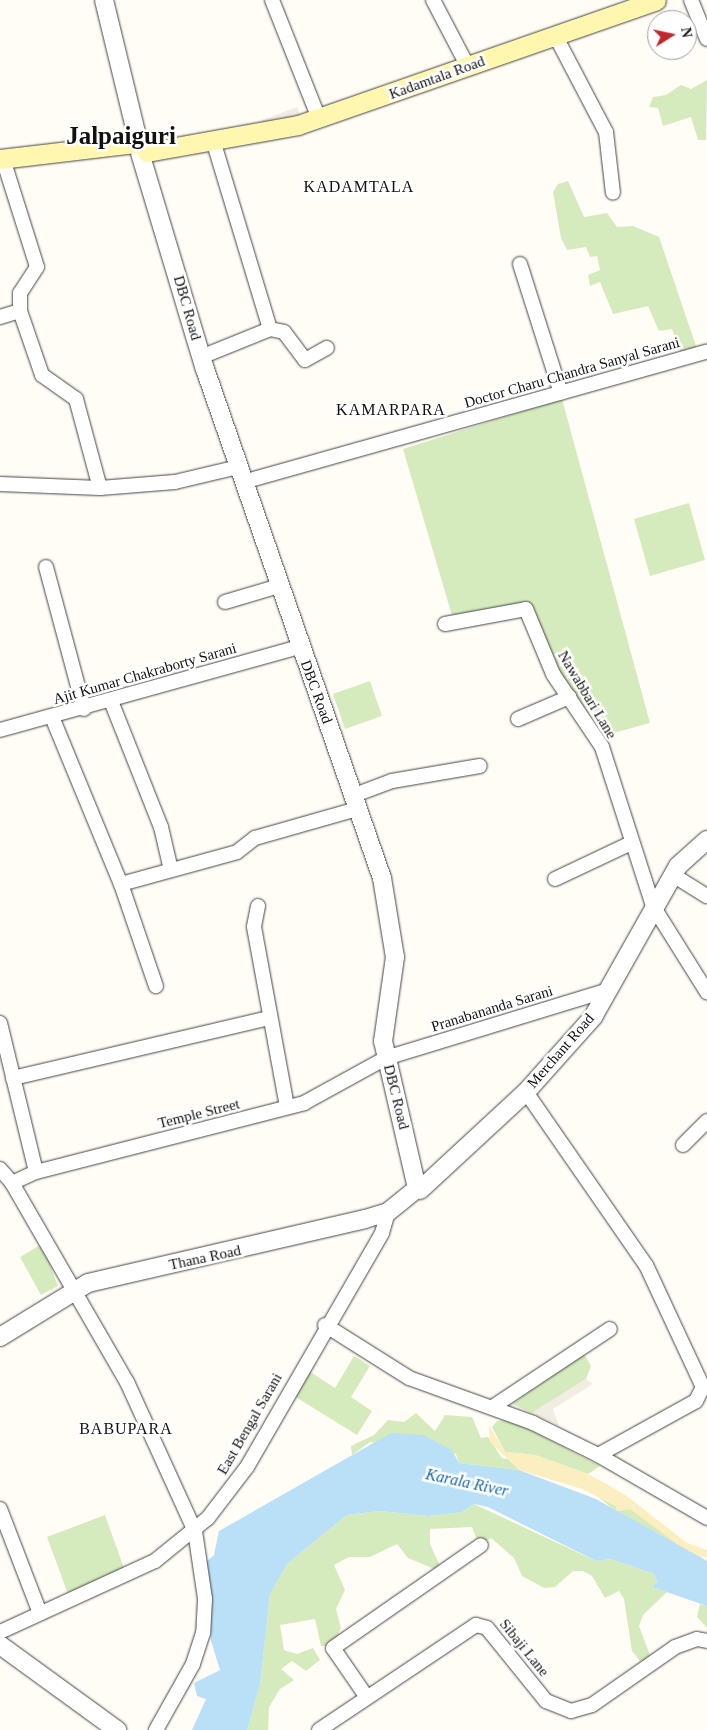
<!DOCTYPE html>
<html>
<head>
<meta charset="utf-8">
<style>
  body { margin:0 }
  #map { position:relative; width:707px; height:1730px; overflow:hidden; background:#fffdf5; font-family:"Times New Roman",serif }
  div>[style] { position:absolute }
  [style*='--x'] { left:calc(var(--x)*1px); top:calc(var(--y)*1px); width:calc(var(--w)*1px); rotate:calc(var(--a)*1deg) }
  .green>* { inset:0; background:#d5ebbd }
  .sand>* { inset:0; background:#fbeec1 }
  .plaza>* { inset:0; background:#f1ede2 }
  .water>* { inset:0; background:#b9e0f7 }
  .roads { filter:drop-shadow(0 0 1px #444) drop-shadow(0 0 1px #444) }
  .minor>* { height:14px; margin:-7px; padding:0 7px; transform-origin:7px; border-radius:7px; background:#fff }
  .tertiary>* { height:18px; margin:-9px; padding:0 9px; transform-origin:9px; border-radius:9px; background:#fff }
  .secondary>* { height:19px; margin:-9.5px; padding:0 9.5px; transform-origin:9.5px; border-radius:9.5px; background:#fff6b0 }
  span { translate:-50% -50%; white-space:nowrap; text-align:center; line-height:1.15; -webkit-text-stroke:5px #fff; paint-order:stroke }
  .street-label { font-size:15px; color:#111 }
  .neighbourhood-label { font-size:16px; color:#111; letter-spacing:1px }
  .water-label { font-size:16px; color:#1768a6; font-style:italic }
  .town-label { font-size:25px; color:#111; font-weight:700 }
  .north { position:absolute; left:647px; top:10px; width:50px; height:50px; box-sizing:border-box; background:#fff; border:1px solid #a0a0a0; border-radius:50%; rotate:80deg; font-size:14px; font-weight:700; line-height:20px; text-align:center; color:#111 }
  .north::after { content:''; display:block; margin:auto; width:18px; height:22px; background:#c4262e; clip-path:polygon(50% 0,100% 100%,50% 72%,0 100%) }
</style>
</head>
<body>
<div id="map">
  <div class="green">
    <div style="clip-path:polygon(707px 80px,706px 140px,698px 140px,691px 117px,663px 126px,658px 108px,649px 107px,653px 97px,666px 95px,681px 85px,691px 89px)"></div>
    <div style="clip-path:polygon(568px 181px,584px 217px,607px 213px,617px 227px,633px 226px,659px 237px,697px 349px,681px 353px,672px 329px,659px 331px,648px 306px,613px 314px,600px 282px,590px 286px,588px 275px,600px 270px,597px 256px,590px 257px,586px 247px,567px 250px,561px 238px,553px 192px,558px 184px)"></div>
    <div style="clip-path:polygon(562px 399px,650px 723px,606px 735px,555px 671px,555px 658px,544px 645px,528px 601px,453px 619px,403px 449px)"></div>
    <div style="clip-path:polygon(689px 503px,705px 560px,650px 576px,634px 519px)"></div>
    <div style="clip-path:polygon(370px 681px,382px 716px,345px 729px,333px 694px)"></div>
    <div style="clip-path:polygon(44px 1243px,55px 1262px,50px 1265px,58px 1286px,41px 1295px,20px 1257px)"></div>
    <div style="clip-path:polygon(584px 1354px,591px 1366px,586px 1379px,532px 1413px,512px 1404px)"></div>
    <div style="clip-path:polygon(354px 1356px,370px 1366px,351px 1397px,372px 1411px,357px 1435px,294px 1396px,309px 1371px,335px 1388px)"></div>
    <div style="clip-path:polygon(416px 1413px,435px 1431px,445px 1415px,472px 1417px,481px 1438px,488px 1437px,502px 1458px,513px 1460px,519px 1470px,459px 1463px,456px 1454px,370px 1442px,352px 1455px,351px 1446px,374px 1435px,388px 1420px,404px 1422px)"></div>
    <div style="clip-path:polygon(510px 1420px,536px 1433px,600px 1466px,588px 1474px,535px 1455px,505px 1452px,492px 1427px,497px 1421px)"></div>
    <div style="clip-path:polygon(598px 1497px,616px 1506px,617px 1511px,630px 1509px,707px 1561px,616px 1511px)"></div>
    <div style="clip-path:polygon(474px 1504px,596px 1561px,611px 1559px,654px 1574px,657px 1582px,652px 1587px,667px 1592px,643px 1615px,639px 1626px,651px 1658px,640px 1661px,632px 1651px,624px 1599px,619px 1591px,605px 1598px,592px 1576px,583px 1571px,573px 1571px,555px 1587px,544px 1588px,522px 1576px,514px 1558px,491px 1538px,479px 1545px,472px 1527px,430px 1529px,430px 1544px,441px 1568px,437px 1570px,408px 1558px,397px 1544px,370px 1557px,349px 1557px,334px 1565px,345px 1590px,336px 1609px,341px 1628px,336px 1639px,331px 1646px,321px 1646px,315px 1619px,280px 1625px,284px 1650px,297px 1654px,313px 1648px,320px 1660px,306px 1671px,292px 1661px,281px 1669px,294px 1680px,280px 1689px,269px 1707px,268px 1730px,247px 1730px,260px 1685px,270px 1594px,288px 1563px,347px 1515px,380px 1511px,428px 1516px,462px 1512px)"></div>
    <div style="clip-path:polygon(105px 1515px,125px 1571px,68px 1594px,47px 1537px)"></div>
    <div style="clip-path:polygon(700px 1604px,707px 1606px,707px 1628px,697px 1617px)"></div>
  </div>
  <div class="sand">
    <div style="clip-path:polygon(489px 1425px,505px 1452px,535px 1455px,588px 1474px,624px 1494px,687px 1543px,707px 1550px,707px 1558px,689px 1553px,630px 1509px,616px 1511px,616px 1506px,582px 1489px,519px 1470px,490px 1442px)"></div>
  </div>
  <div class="plaza">
    <div style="clip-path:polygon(297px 107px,301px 117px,263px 126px,262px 120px)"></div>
    <div style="clip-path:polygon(586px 1379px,593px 1384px,553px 1409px,559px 1426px,532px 1413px)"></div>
  </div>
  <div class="water">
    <div style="clip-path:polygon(391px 1433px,423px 1435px,452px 1450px,459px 1463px,519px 1470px,596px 1499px,707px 1561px,707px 1606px,652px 1587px,657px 1582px,654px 1574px,611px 1559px,596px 1561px,488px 1507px,474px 1504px,462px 1512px,428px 1516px,380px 1511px,347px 1515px,288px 1563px,270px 1594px,260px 1685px,247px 1730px,192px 1730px,206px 1699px,197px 1696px,194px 1683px,220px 1670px,211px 1641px,206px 1562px,214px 1555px,219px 1531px)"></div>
  </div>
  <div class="roads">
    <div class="minor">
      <div style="--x:272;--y:0;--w:128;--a:68.4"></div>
      <div style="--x:433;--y:0;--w:76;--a:62.4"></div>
      <div style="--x:691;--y:0;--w:42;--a:67.7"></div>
      <div style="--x:555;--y:35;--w:110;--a:62.3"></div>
      <div style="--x:606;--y:132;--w:61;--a:83.5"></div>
      <div style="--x:3;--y:159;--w:113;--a:72.5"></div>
      <div style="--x:37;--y:267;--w:31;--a:123"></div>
      <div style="--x:20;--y:293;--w:18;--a:90"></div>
      <div style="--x:20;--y:311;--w:68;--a:71"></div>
      <div style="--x:42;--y:375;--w:42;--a:35.2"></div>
      <div style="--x:76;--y:399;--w:92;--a:74.9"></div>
      <div style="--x:520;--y:264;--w:135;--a:72.4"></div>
      <div style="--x:0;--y:317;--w:21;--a:-17"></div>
      <div style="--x:270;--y:329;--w:14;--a:12"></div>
      <div style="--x:284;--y:332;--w:35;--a:53"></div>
      <div style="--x:305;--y:360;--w:25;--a:-29"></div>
      <div style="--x:201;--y:357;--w:74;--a:-22.1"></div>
      <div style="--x:270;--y:329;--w:197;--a:-106.8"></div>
      <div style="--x:243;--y:482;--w:482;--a:-15.7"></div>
      <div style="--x:0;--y:484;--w:100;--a:2.3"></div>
      <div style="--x:100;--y:488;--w:75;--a:-4.6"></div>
      <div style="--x:175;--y:482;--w:65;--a:-13.4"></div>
      <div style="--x:46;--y:567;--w:147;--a:75"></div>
      <div style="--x:225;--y:602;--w:56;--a:-16.5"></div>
      <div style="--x:445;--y:624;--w:82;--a:-10.5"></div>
      <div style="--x:526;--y:609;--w:70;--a:67.4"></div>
      <div style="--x:553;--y:674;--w:88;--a:56.1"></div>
      <div style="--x:602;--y:747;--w:167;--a:72.2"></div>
      <div style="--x:653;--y:906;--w:102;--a:57.9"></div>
      <div style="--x:111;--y:701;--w:136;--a:68.4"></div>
      <div style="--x:161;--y:827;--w:44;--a:76.9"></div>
      <div style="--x:52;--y:717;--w:181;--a:67.6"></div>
      <div style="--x:121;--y:884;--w:108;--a:71.1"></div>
      <div style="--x:518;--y:719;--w:56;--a:-23.3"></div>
      <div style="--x:0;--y:730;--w:310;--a:-15.5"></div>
      <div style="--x:352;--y:796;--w:43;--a:-20.6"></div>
      <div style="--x:392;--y:781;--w:89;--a:-9.7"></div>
      <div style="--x:673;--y:875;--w:40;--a:32"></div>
      <div style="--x:555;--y:879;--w:84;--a:-25.3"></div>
      <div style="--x:121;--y:884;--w:120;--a:-15.4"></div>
      <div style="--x:237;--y:852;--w:23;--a:-38"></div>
      <div style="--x:255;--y:838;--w:106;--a:-15.9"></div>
      <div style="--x:258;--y:906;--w:21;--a:101"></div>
      <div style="--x:254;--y:927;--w:183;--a:79.6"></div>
      <div style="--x:0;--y:1023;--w:153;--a:76.4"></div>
      <div style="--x:13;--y:1078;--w:263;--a:-13.2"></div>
      <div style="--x:526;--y:1092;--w:211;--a:55.3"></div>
      <div style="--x:646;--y:1265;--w:135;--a:65"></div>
      <div style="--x:703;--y:1387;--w:16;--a:117"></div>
      <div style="--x:696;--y:1401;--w:112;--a:151.1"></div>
      <div style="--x:683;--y:1145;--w:34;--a:-45"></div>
      <div style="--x:0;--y:1169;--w:18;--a:49"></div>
      <div style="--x:12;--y:1183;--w:230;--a:60"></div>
      <div style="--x:127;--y:1382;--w:164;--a:65.5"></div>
      <div style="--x:195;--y:1531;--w:69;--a:81.6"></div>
      <div style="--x:205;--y:1599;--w:34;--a:93"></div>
      <div style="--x:203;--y:1633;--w:33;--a:108"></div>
      <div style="--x:193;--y:1664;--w:76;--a:119.3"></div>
      <div style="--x:12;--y:1183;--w:26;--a:-25"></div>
      <div style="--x:36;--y:1172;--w:277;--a:-14.4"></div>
      <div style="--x:304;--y:1103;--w:94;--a:-28.8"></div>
      <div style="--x:386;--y:1058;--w:232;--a:-17"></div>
      <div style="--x:325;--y:1325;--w:99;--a:32.2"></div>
      <div style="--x:409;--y:1378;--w:132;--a:19.9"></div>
      <div style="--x:533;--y:1423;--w:72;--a:26.2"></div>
      <div style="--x:598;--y:1455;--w:126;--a:30"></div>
      <div style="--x:494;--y:1406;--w:139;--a:-33.6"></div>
      <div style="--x:0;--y:1509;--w:111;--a:69"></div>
      <div style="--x:0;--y:1632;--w:170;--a:-24.6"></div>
      <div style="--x:155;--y:1561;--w:68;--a:-39.1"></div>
      <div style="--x:208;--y:1518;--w:64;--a:-52.6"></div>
      <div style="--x:247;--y:1467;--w:270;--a:-60"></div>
      <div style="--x:382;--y:1233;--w:22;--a:-74"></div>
      <div style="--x:366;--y:1696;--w:58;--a:-124.5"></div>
      <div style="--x:333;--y:1648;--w:180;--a:-34.8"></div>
      <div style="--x:319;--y:1730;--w:189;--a:-33.8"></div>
      <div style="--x:476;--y:1625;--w:11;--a:15"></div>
      <div style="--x:487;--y:1628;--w:94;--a:51.1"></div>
      <div style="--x:546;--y:1701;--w:27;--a:22"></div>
      <div style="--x:571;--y:1711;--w:22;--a:-16"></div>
      <div style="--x:592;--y:1705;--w:101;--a:-34.9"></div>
      <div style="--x:675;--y:1647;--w:23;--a:-20"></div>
      <div style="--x:697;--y:1639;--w:10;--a:11"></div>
    </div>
    <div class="tertiary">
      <div style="--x:104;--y:0;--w:145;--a:76.4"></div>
      <div style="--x:140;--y:153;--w:226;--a:73.3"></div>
      <div style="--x:205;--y:369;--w:539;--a:70.83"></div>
      <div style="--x:382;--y:878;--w:80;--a:80.7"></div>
      <div style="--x:395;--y:957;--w:85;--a:98.1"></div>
      <div style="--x:383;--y:1041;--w:147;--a:77"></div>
      <div style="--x:420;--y:1190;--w:144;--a:-42.8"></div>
      <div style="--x:526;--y:1092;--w:101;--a:-48.2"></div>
      <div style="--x:593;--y:1017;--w:173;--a:-60.6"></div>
      <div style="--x:678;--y:866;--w:39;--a:-42"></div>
      <div style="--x:0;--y:1337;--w:103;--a:-31.5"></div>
      <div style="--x:88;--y:1283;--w:284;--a:-13"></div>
      <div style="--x:365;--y:1219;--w:24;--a:-17"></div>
      <div style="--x:388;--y:1212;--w:33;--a:-39"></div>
      <div style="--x:0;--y:1645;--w:145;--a:36"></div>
    </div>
    <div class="secondary">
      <div style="--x:147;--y:152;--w:153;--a:-10.1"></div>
      <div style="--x:298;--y:125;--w:379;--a:-19.2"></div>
      <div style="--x:0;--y:159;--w:138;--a:-6.7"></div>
    </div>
  </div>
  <div class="street-label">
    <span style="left:437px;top:78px;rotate:-20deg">Kadamtala Road</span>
    <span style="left:187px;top:308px;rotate:74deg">DBC Road</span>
    <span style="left:572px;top:373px;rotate:-16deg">Doctor Charu Chandra Sanyal Sarani</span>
    <span style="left:145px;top:674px;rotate:-16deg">Ajit Kumar Chakraborty Sarani</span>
    <span style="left:316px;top:692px;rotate:70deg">DBC Road</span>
    <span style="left:587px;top:695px;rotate:59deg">Nawabbari Lane</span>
    <span style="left:492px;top:1009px;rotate:-17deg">Pranabananda Sarani</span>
    <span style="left:561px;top:1051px;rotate:-49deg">Merchant Road</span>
    <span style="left:396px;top:1097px;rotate:76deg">DBC Road</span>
    <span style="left:199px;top:1114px;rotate:-14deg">Temple Street</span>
    <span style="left:205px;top:1258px;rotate:-12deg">Thana Road</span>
    <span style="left:250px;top:1424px;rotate:-60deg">East Bengal Sarani</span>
    <span style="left:524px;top:1648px;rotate:51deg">Sibaji Lane</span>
  </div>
  <div class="neighbourhood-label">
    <span style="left:359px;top:187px">KADAMTALA</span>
    <span style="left:391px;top:410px">KAMARPARA</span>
    <span style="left:126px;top:1429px">BABUPARA</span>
  </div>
  <div class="water-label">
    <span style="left:467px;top:1483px;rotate:12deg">Karala River</span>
  </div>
  <div class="town-label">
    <span style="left:121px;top:136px">Jalpaiguri</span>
  </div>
  <div class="north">N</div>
</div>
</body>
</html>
